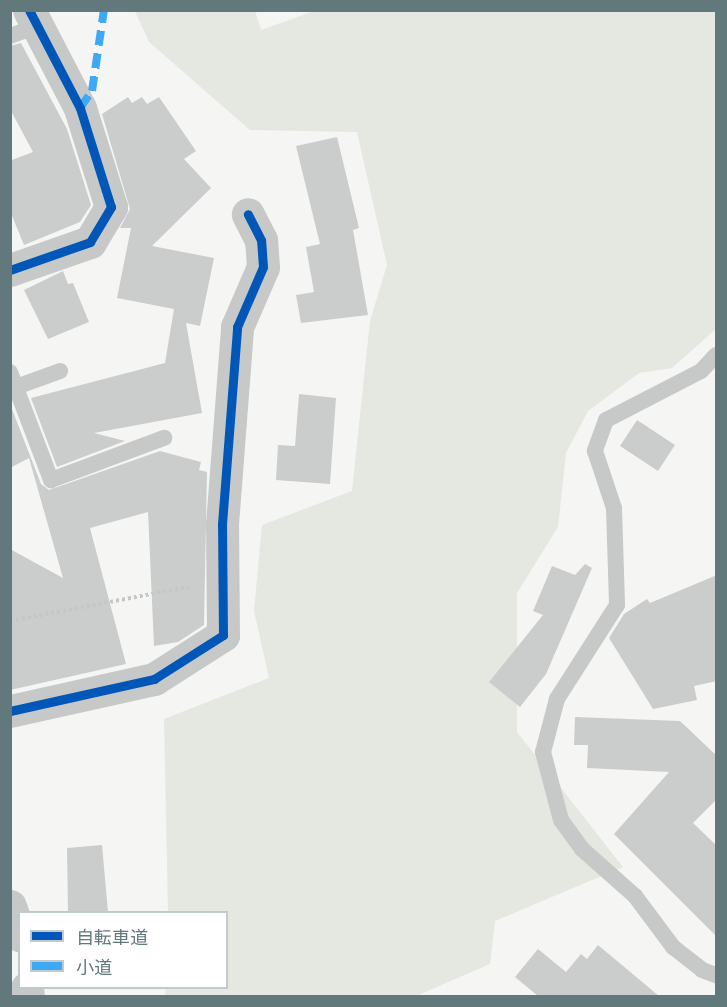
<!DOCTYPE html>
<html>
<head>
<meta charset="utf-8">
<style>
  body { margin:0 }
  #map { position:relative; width:727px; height:1007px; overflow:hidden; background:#f5f5f4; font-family:"Varela Round","Noto Sans JP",sans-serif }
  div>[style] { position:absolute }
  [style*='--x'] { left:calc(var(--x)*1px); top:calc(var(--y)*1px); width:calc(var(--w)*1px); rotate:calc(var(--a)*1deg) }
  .green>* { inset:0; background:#e5e7e1 }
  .building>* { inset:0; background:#cbcdcd }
  .path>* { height:4px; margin-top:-2px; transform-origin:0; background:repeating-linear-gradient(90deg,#c5c6c7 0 3px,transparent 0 6px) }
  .lane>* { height:16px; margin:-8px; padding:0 8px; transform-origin:8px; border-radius:8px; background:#c7c9c9 }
  .street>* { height:33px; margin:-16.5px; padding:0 16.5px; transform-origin:16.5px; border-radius:16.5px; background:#c7c9c9 }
  .quiet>* { height:8px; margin-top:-4px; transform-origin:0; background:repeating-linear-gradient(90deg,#3fa9f5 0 15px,transparent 0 23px) }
  .cycleway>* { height:9px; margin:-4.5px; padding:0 4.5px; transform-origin:4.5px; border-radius:4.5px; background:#0057b8 }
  span { translate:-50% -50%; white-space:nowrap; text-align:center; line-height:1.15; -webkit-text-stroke:6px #fff; paint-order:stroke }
  .frame { position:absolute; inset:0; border:12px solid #62797c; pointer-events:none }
  .legend { position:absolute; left:18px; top:911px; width:210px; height:78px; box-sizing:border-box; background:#fff; border:2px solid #c0c9cb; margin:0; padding:8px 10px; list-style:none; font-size:18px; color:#62797c }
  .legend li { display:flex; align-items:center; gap:12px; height:30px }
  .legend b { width:30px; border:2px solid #c0c9cb }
</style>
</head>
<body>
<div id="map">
  <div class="green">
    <div style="clip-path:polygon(317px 10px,716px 11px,716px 329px,672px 368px,639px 373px,588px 411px,566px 453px,558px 527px,517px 593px,517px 732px,623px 867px,495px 921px,490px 964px,416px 996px,165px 996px,166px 988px,226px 988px,226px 912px,168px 912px,164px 719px,269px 678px,254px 611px,262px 525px,352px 491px,370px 321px,387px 265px,357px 132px,250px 130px,149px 42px,135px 11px,255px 11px,261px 30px)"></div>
  </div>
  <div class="building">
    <div style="clip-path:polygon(21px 43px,67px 129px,91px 205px,80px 222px,24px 245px,10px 211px,12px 160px,33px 152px,10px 109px,10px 46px)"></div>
    <div style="clip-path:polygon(128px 97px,132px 103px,142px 97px,147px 104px,159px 97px,196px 151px,184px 159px,211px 188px,152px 246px,214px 258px,200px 326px,186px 323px,202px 413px,94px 433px,125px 441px,57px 467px,31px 398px,165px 363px,174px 309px,117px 298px,131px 228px,120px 228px,130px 209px,102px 114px)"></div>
    <div style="clip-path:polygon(337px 137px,359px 228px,353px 230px,368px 315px,301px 323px,296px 295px,314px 292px,306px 247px,320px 244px,296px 146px)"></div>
    <div style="clip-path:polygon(63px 271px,68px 284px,73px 283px,89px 322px,48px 339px,24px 290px)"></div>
    <div style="clip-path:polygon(299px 394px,336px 398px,330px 484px,276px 480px,278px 445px,295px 446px)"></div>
    <div style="clip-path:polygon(10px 404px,41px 484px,49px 490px,160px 451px,201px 462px,199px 470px,207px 472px,204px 625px,178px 642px,154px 646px,148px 512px,90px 528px,126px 664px,10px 690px,10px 549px,63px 578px,29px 458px,10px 468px)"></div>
    <div style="clip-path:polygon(637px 420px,675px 445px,658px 471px,620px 446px)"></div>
    <div style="clip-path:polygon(585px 564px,592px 568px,546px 674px,520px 707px,489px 682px,543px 615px,533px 611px,552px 566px,575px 575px)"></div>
    <div style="clip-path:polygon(717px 575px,717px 681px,694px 686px,697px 700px,653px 709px,609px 638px,624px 614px,647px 599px,650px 603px)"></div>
    <div style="clip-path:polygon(575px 717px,680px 721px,717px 756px,717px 799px,693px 823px,717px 846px,717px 937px,614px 834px,669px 772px,587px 768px,588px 745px,574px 745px)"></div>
    <div style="clip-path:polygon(102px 845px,108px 912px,68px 912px,67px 848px)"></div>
    <div style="clip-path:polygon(598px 945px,659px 996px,538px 996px,515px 977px,538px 949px,566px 972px,581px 954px,587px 959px)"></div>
  </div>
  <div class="path">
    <div style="--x:10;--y:621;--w:182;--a:-10.8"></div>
  </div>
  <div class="lane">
    <div style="--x:10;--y:36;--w:29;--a:-20"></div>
    <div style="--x:716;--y:355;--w:22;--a:133"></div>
    <div style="--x:701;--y:371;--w:107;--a:152.7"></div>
    <div style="--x:606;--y:420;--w:33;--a:110"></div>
    <div style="--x:595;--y:451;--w:60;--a:71.6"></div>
    <div style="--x:614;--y:508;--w:97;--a:88.2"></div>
    <div style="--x:617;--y:605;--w:112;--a:122.6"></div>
    <div style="--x:557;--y:699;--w:55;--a:104.8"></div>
    <div style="--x:543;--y:752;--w:70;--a:75.2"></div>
    <div style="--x:561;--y:820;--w:36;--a:54"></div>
    <div style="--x:582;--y:849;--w:71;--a:41.6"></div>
    <div style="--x:635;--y:896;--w:64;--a:53.3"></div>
    <div style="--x:673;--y:947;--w:37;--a:38"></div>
    <div style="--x:702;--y:970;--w:15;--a:20"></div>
    <div style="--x:10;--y:372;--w:116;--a:69.2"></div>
    <div style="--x:51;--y:480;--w:121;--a:-20.4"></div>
    <div style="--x:16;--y:387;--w:47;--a:-20"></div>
  </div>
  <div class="street">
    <div style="--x:10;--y:270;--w:85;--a:-19.3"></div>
    <div style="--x:90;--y:242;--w:41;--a:-59"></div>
    <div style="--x:111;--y:207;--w:104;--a:-107.4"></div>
    <div style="--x:80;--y:108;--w:110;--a:-117.5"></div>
    <div style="--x:10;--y:711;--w:148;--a:-12.5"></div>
    <div style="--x:154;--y:679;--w:82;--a:-32.5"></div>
    <div style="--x:223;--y:635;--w:111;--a:-90.5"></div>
    <div style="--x:222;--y:524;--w:198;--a:-85.6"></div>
    <div style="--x:237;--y:327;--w:65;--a:-66.6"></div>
    <div style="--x:263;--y:267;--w:27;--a:-94"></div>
    <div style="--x:261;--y:240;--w:29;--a:-117"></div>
    <div style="--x:10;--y:906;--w:31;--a:71"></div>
    <div style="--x:27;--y:988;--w:8;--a:83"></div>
  </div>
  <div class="quiet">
    <div style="--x:80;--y:108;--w:21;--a:-55"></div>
    <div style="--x:92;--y:91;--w:82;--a:-81.6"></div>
  </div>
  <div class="cycleway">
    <div style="--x:10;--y:270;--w:85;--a:-19.3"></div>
    <div style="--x:90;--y:242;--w:41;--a:-59"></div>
    <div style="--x:111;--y:207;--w:104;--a:-107.4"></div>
    <div style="--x:80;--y:108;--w:110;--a:-117.5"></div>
    <div style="--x:10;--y:711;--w:148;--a:-12.5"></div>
    <div style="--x:154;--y:679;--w:82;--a:-32.5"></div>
    <div style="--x:223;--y:635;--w:111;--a:-90.5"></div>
    <div style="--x:222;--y:524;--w:198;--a:-85.6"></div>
    <div style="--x:237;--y:327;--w:65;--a:-66.6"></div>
    <div style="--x:263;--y:267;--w:27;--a:-94"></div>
    <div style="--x:261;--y:240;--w:29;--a:-117"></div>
  </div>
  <div class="frame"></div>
  <ul class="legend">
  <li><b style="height:8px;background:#0057b8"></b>自転車道</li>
  <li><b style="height:8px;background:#3fa9f5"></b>小道</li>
  </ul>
</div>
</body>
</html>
